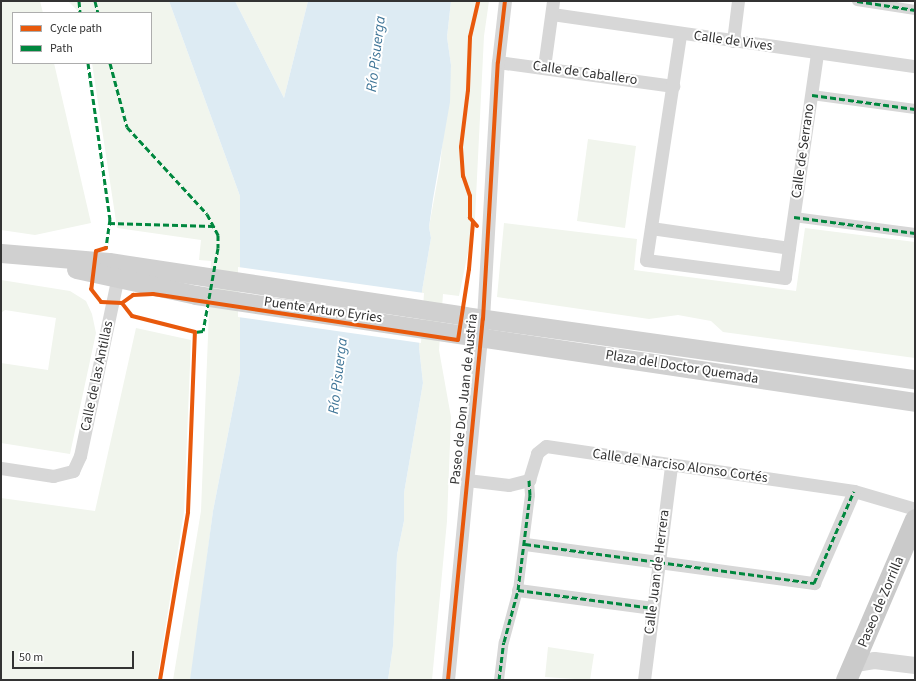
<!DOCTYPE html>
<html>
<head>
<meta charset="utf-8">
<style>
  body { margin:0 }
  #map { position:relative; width:916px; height:681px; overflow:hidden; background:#fff; font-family:"Source Sans 3",sans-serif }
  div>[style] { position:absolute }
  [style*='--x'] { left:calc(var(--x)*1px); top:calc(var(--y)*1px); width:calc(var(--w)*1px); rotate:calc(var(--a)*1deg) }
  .green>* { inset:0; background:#f1f5ed }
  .water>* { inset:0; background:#ddebf3 }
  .pier>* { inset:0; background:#fff }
  .pedestrian>* { height:10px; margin:-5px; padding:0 5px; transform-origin:5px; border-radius:5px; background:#d7d7d7 }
  .minor>* { height:13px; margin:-6.5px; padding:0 6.5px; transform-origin:6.5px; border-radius:6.5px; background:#d7d7d7 }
  .tertiary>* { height:17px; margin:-8.5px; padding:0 8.5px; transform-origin:8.5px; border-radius:8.5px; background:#d7d7d7 }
  .secondary>* { height:19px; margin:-9.5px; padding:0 9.5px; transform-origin:9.5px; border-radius:9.5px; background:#d0d0d0 }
  .primary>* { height:21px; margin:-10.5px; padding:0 10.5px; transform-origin:10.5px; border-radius:10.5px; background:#cacaca }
  .quiet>* { height:3px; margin-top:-1.5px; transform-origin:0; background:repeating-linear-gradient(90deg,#00873e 0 6px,transparent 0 9px) }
  .cycleway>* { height:4px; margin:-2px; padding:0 2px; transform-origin:2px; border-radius:2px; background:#e8590c }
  span { translate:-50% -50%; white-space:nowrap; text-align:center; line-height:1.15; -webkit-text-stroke:4px #fff; paint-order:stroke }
  .street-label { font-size:14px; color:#333 }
  .water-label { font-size:15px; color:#3f7597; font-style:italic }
  .frame { position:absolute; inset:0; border:2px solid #333; pointer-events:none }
  .legend { position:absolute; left:12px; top:12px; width:140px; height:52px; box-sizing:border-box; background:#fff; border:1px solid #adadad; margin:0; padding:5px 7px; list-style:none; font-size:12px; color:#333 }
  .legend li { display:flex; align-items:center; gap:8px; height:20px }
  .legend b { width:20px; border:1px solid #adadad }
  .scale { position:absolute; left:12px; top:651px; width:122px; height:18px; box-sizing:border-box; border:2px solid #333; border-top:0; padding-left:5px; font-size:12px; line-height:14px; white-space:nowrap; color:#333; -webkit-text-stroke:3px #fff; paint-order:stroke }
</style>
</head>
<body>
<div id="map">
  <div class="green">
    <div style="clip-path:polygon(1px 1px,40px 1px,43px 13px,13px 13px,13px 63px,54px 63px,91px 223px,35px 235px,1px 230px)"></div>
    <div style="clip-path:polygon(68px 1px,169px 1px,240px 196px,240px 372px,213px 511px,191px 680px,173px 680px,201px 511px,211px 261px,199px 260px,201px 240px,117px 228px,92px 63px,151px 63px,151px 13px,80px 13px)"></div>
    <div style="clip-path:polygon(235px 1px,308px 1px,284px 98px)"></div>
    <div style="clip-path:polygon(451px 1px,489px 1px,484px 36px,475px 218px,459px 296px,443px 294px,439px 350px,451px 417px,447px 521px,432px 680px,388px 680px,393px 646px,397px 555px,404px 521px,404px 493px,423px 383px,419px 347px,422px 291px,431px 238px,429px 227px,440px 166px,451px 65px,447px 37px)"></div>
    <div style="clip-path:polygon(588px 139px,636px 146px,625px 228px,577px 221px)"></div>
    <div style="clip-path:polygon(504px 223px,637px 239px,634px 270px,796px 291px,805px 228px,915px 242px,915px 358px,723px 332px,711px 321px,678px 315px,649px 319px,497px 297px)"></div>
    <div style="clip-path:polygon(1px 280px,70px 291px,86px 301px,92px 314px,96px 333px,70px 454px,1px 443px,1px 363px,48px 370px,56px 318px,5px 310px,1px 313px)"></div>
    <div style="clip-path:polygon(136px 328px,191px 340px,184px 512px,157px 680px,1px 680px,1px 498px,95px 511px)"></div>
    <div style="clip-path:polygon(548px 647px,594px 654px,590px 680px,545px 677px)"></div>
  </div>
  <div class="water">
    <div style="clip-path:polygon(169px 1px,235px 1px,284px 98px,308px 1px,451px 1px,447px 37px,451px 65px,450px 102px,433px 199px,429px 227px,431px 238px,422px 291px,419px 347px,423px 383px,404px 493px,404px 521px,397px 555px,393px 646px,388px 680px,190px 680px,213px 511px,240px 372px,240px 196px)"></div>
  </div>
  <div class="pier">
    <div style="clip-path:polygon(238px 267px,424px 293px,421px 343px,238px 317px)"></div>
  </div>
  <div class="pedestrian">
    <div style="--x:857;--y:1;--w:59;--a:8.8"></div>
    <div style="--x:812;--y:95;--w:104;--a:7.7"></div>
    <div style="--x:794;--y:217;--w:122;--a:7.5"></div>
    <div style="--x:499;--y:680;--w:38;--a:-83"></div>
    <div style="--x:504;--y:642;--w:54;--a:-74.9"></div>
    <div style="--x:518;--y:590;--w:96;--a:-82.8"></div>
    <div style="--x:530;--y:495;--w:15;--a:-94"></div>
  </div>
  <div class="minor">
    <div style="--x:552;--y:14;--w:367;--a:8.2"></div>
    <div style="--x:733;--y:41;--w:40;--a:-82.9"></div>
    <div style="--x:498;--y:62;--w:177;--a:7.8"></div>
    <div style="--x:544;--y:67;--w:67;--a:-82.2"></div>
    <div style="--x:651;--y:228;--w:139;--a:8.2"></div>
    <div style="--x:789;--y:248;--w:30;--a:98"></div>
    <div style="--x:785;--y:278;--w:140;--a:-172.6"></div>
    <div style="--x:646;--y:260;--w:229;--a:-81.4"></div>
    <div style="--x:789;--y:248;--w:197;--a:-81.8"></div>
    <div style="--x:1;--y:468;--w:53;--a:8.7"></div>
    <div style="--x:53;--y:476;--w:21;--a:-14"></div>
    <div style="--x:73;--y:471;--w:17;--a:-65"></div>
    <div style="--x:80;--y:456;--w:180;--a:-78.1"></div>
    <div style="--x:467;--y:480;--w:42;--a:6.8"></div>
    <div style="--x:509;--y:485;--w:21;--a:-14"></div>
    <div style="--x:529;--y:480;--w:28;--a:-73"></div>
    <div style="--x:537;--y:453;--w:11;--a:-38"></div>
    <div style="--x:546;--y:446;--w:311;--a:8.3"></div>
    <div style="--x:854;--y:491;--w:64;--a:16.4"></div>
    <div style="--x:525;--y:544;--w:292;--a:7.7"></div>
    <div style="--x:814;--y:583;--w:100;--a:-66.5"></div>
    <div style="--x:518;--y:590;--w:136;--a:7.6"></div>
    <div style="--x:448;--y:680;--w:363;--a:-84.5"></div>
    <div style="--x:483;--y:319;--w:257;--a:-86.7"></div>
    <div style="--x:498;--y:62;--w:61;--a:-83.5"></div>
    <div style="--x:644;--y:680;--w:217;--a:-82.8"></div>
  </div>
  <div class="tertiary">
    <div style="--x:855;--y:663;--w:19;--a:-9"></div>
    <div style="--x:874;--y:660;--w:41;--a:7"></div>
  </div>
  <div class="secondary">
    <div style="--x:1;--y:253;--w:108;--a:4.8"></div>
    <div style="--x:109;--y:262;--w:359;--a:8.6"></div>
    <div style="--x:464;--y:316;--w:455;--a:8"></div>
    <div style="--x:76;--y:269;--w:123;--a:12.2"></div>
    <div style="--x:196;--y:295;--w:727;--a:8.46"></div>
  </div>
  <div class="primary">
    <div style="--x:846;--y:680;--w:175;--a:-66.8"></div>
  </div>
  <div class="quiet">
    <div style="--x:79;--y:1;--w:12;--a:85"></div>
    <div style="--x:95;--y:1;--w:12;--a:76"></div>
    <div style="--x:857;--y:1;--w:59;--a:8.8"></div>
    <div style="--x:88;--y:63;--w:158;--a:82"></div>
    <div style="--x:110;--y:219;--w:29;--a:98"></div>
    <div style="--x:110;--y:63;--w:66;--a:75.1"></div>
    <div style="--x:127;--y:127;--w:118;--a:47.4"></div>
    <div style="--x:207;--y:214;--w:24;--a:62"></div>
    <div style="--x:218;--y:235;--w:13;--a:90"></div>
    <div style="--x:218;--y:248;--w:84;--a:100.2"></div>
    <div style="--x:203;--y:331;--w:8;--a:173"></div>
    <div style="--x:812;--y:95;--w:104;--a:7.7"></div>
    <div style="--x:794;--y:217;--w:122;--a:7.5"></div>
    <div style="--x:109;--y:223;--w:104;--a:1.7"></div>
    <div style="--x:525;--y:544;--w:292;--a:7.7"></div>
    <div style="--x:814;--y:583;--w:100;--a:-66.5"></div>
    <div style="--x:518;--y:590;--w:136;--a:7.6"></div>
    <div style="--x:499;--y:680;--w:38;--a:-83"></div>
    <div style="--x:504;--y:642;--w:54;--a:-74.9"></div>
    <div style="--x:518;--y:590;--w:96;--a:-82.8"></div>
    <div style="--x:530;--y:495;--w:15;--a:-94"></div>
  </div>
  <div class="cycleway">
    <div style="--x:477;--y:226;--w:11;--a:-131"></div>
    <div style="--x:470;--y:218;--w:22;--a:-90"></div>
    <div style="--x:470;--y:196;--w:21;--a:-109"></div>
    <div style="--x:463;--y:176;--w:29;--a:-94"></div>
    <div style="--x:461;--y:147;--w:57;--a:-83"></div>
    <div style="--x:468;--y:90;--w:53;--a:-87.8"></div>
    <div style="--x:470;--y:37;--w:37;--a:-77"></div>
    <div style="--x:106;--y:248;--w:10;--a:163"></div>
    <div style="--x:96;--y:251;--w:38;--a:97"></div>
    <div style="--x:91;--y:289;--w:16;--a:52"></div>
    <div style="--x:101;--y:302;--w:21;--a:3"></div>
    <div style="--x:160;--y:680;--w:170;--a:-80.5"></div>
    <div style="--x:188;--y:512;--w:180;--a:-87.8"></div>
    <div style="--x:195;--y:332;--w:65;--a:-165.7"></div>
    <div style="--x:132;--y:316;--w:16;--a:-128"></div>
    <div style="--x:122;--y:303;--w:14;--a:-36"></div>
    <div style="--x:133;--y:295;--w:20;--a:-3"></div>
    <div style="--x:153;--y:294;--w:308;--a:8.6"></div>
    <div style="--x:458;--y:340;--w:72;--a:-81.2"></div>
    <div style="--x:469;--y:269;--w:47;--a:-85.1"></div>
    <div style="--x:448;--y:680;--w:363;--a:-84.5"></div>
    <div style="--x:483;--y:319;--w:257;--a:-86.7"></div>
    <div style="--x:498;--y:62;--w:61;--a:-83.5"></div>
  </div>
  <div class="street-label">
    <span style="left:733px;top:41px;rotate:8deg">Calle de Vives</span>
    <span style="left:585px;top:73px;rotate:8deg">Calle de Caballero</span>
    <span style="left:803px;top:151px;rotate:-82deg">Calle de Serrano</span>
    <span style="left:323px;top:310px;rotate:8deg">Puente Arturo Eyries</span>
    <span style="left:682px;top:367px;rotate:9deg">Plaza del Doctor Quemada</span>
    <span style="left:97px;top:376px;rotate:-78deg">Calle de las Antillas</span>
    <span style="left:464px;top:399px;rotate:-84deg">Paseo de Don Juan de Austria</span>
    <span style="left:680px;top:466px;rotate:8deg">Calle de Narciso Alonso Cortés</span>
    <span style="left:657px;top:572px;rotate:-83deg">Calle Juan de Herrera</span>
    <span style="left:881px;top:602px;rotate:-67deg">Paseo de Zorrilla</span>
  </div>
  <div class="water-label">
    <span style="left:376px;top:54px;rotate:-83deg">Río Pisuerga</span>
    <span style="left:338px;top:376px;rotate:-83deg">Río Pisuerga</span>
  </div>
  <div class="frame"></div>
  <ul class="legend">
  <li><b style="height:5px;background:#e8590c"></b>Cycle path</li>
  <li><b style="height:5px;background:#00873e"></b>Path</li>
  </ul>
  <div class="scale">50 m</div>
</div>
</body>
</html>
